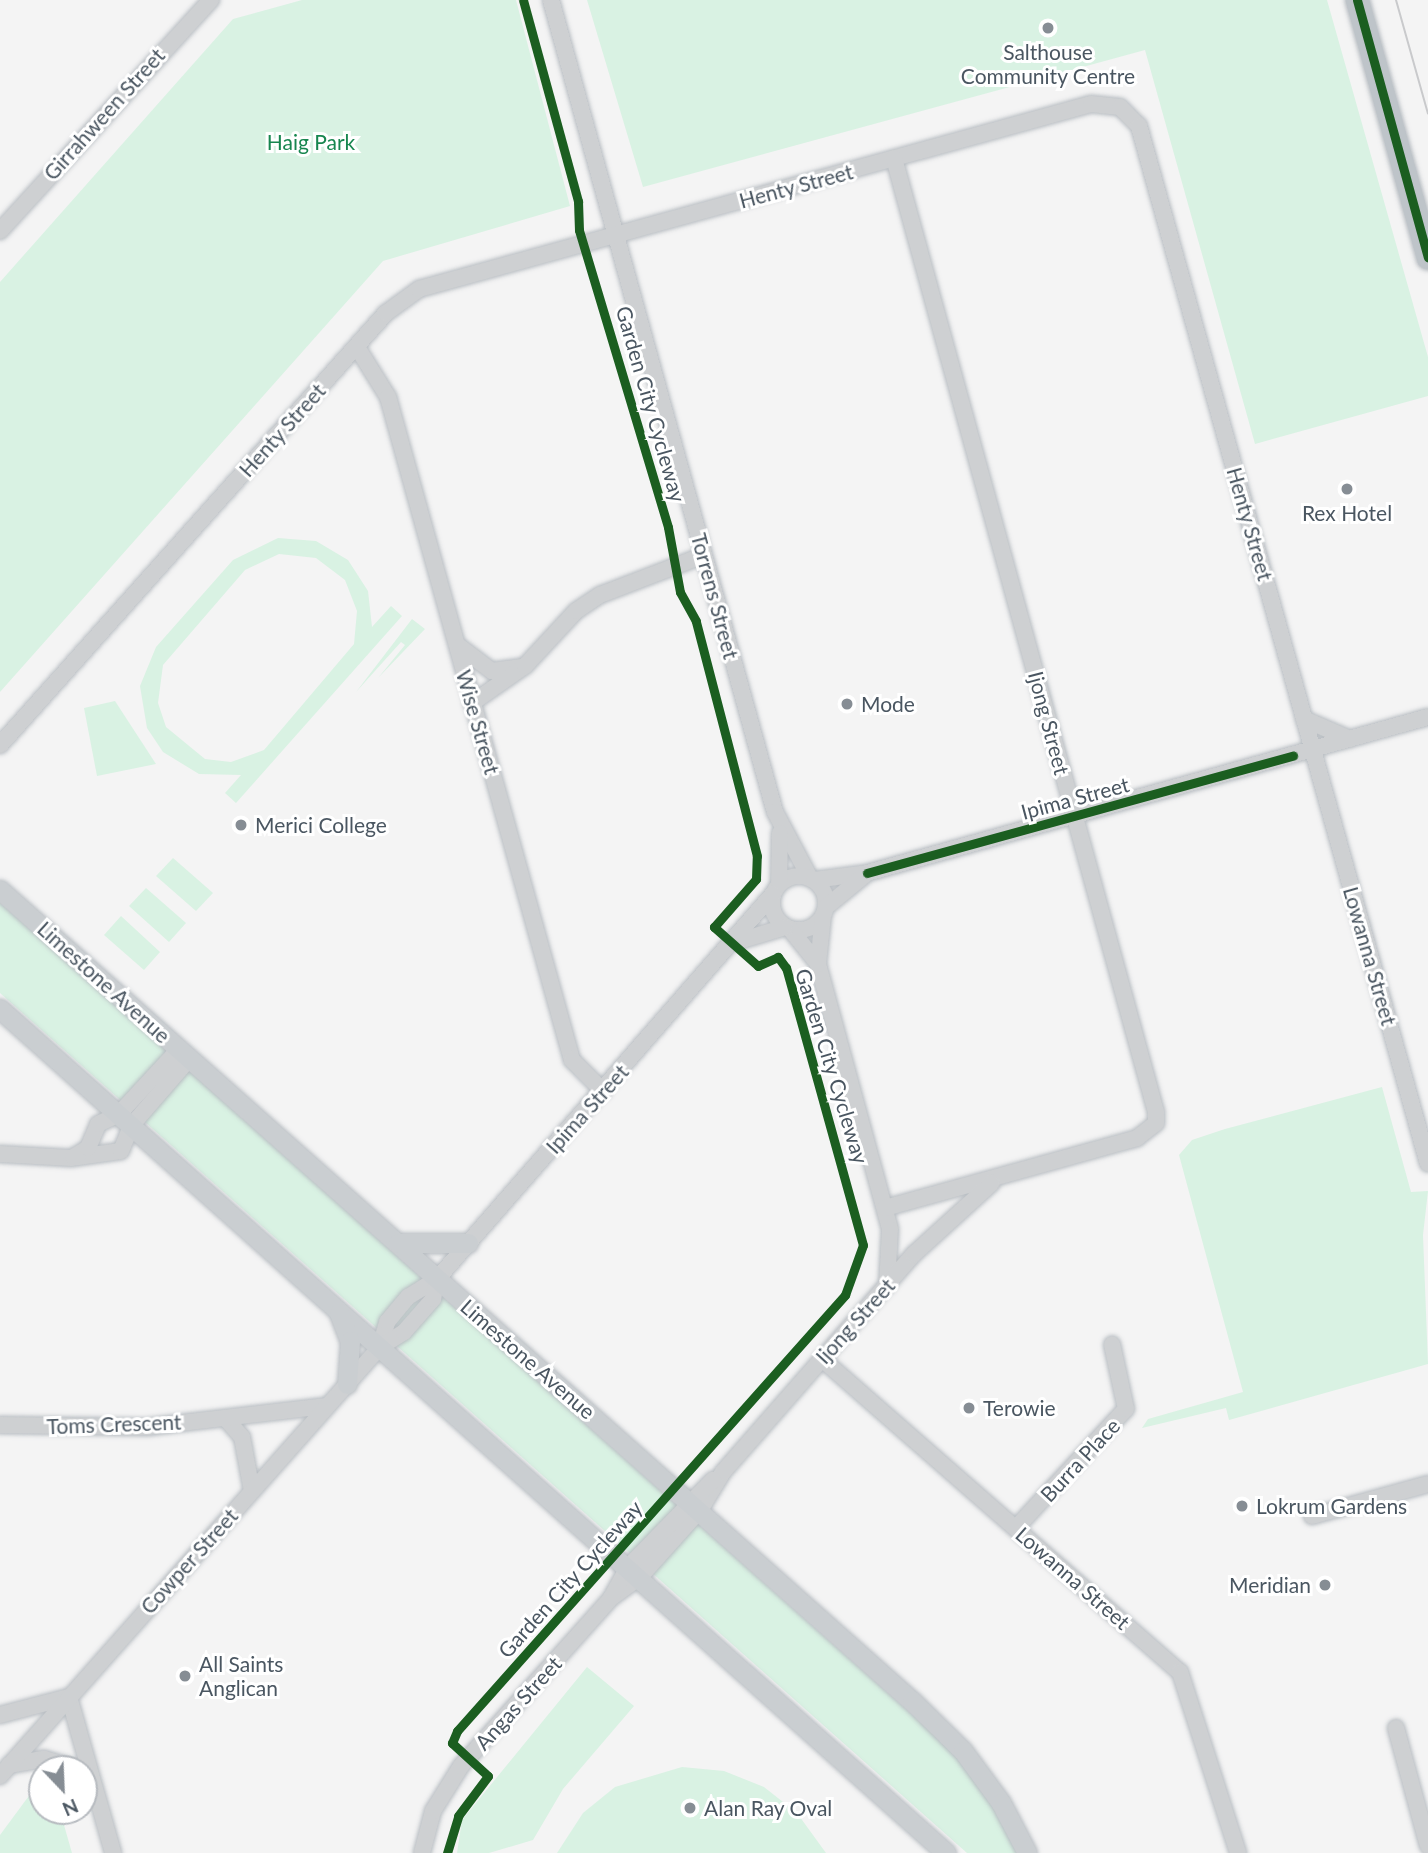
<!DOCTYPE html>
<html>
<head>
<meta charset="utf-8">
<style>
  body { margin:0 }
  #map { position:relative; width:1428px; height:1853px; overflow:hidden; background:#f4f4f4; font-family:Lato,sans-serif }
  div>[style] { position:absolute }
  [style*='--x'] { left:calc(var(--x)*1px); top:calc(var(--y)*1px); width:calc(var(--w)*1px); rotate:calc(var(--a)*1deg) }
  .green>* { inset:0; background:#d9f2e3 }
  .roads { filter:drop-shadow(0 0 2px #b9bec3) drop-shadow(0 0 2px #b9bec3) }
  .minor>* { height:16px; margin:-8px; padding:0 8px; transform-origin:8px; border-radius:8px; background:#ced0d2 }
  .minor>.ring { margin:-8px; padding:0; box-sizing:content-box; background:none; border:16px solid #ced0d2; border-radius:50% }
  .major>* { height:19px; margin:-9.5px; padding:0 9.5px; transform-origin:9.5px; border-radius:9.5px; background:#caced1 }
  .highway>* { height:23px; margin:-11.5px; padding:0 11.5px; transform-origin:11.5px; border-radius:11.5px; background:#bec4c9 }
  .tram>* { height:2px; margin:-1px; padding:0 1px; transform-origin:1px; border-radius:1px; background:#c9cacc }
  .cycleway>* { height:9px; margin:-4.5px; padding:0 4.5px; transform-origin:4.5px; border-radius:4.5px; background:#1b5e20 }
  .dots>* { width:19px; height:19px; translate:-50% -50%; box-sizing:border-box; border:4px solid #fff; border-radius:50% }
  span { translate:-50% -50%; white-space:nowrap; text-align:center; line-height:1.15; -webkit-text-stroke:6px #fff; paint-order:stroke }
  .poi-label { font-size:21px; color:#4a5661 }
  .left { translate:0 -50%; text-align:left }
  .right { translate:-100% -50%; text-align:right }
  .street-label { font-size:21px; color:#4a5661 }
  .park-label { font-size:21px; color:#17864f }
  .north { position:absolute; left:28px; top:1755px; width:70px; height:70px; box-sizing:border-box; background:#fff; border:2px solid #b7bbc0; border-radius:50%; rotate:157deg; font-size:19px; font-weight:700; line-height:28px; text-align:center; color:#4a5661 }
  .north::after { content:''; display:block; margin:auto; width:24px; height:32px; background:#868d94; clip-path:polygon(50% 0,100% 100%,50% 72%,0 100%) }
</style>
</head>
<body>
<div id="map">
  <div class="green">
    <div style="clip-path:polygon(302px 0,516px 0,570px 206px,383px 261px,0 692px,0 282px,233px 19px)"></div>
    <div style="clip-path:polygon(587px 0,1327px 0,1428px 357px,1428px 396px,1255px 444px,1145px 50px,643px 187px)"></div>
    <div style="clip-path:polygon(evenodd,278px 538px,316px 541px,348px 560px,368px 591px,372px 627px,391px 606px,402px 616px,236px 803px,225px 793px,241px 775px,199px 774px,163px 752px,147px 728px,140px 686px,156px 647px,233px 560px,278px 538px,279px 554px,316px 558px,345px 580px,357px 611px,354px 644px,264px 750px,231px 762px,205px 759px,166px 727px,158px 703px,163px 665px,245px 570px,279px 554px)"></div>
    <div style="clip-path:polygon(412px 619px,425px 629px,378px 678px,405px 645px,401px 642px,356px 692px)"></div>
    <div style="clip-path:polygon(115px 701px,156px 764px,97px 776px,84px 708px)"></div>
    <div style="clip-path:polygon(173px 858px,213px 893px,196px 911px,156px 876px)"></div>
    <div style="clip-path:polygon(146px 888px,186px 923px,169px 942px,129px 906px)"></div>
    <div style="clip-path:polygon(0 903px,945px 1744px,996px 1804px,1018px 1853px,967px 1853px,0 993px)"></div>
    <div style="clip-path:polygon(121px 916px,160px 952px,144px 970px,104px 935px)"></div>
    <div style="clip-path:polygon(1382px 1087px,1411px 1192px,1428px 1191px,1423px 1235px,1428px 1364px,1229px 1420px,1226px 1408px,1142px 1428px,1148px 1419px,1243px 1392px,1179px 1155px,1192px 1140px,1225px 1129px)"></div>
    <div style="clip-path:polygon(587px 1667px,634px 1706px,563px 1789px,533px 1840px,489px 1853px,457px 1853px,462px 1820px)"></div>
    <div style="clip-path:polygon(682px 1767px,724px 1771px,764px 1787px,797px 1813px,826px 1853px,557px 1853px,583px 1813px,615px 1787px)"></div>
    <div style="clip-path:polygon(34px 1789px,42px 1789px,42px 1811px,60px 1811px,72px 1853px,0 1853px,0 1835px)"></div>
  </div>
  <div class="roads">
    <div class="minor">
      <div style="--x:551;--y:0;--w:842;--a:74.58"></div>
      <div style="--x:775;--y:812;--w:75;--a:62.1"></div>
      <div style="--x:0;--y:231;--w:313;--a:-47.6"></div>
      <div style="--x:357;--y:347;--w:59;--a:58.2"></div>
      <div style="--x:388;--y:397;--w:688;--a:74.49"></div>
      <div style="--x:572;--y:1060;--w:44;--a:45"></div>
      <div style="--x:460;--y:647;--w:40;--a:37"></div>
      <div style="--x:492;--y:671;--w:30;--a:-8"></div>
      <div style="--x:472;--y:703;--w:65;--a:-34.9"></div>
      <div style="--x:525;--y:666;--w:75;--a:-47.2"></div>
      <div style="--x:576;--y:611;--w:29;--a:-34"></div>
      <div style="--x:600;--y:595;--w:111;--a:-21"></div>
      <div style="--x:1304;--y:719;--w:50;--a:23.5"></div>
      <div style="--x:0;--y:745;--w:579;--a:-48.22"></div>
      <div style="--x:386;--y:313;--w:41;--a:-36"></div>
      <div style="--x:419;--y:289;--w:697;--a:-15.39"></div>
      <div style="--x:1091;--y:104;--w:29;--a:6"></div>
      <div style="--x:1120;--y:107;--w:27;--a:45"></div>
      <div style="--x:1139;--y:126;--w:1077;--a:74.43"></div>
      <div class="ring" style="left:772px;top:876px;width:38px;height:38px"></div>
      <div style="--x:814;--y:880;--w:53;--a:-7.5"></div>
      <div style="--x:867;--y:873;--w:582;--a:-15.54"></div>
      <div style="--x:779;--y:884;--w:51;--a:-88.9"></div>
      <div style="--x:826;--y:907;--w:50;--a:-39.4"></div>
      <div style="--x:823;--y:916;--w:48;--a:95.9"></div>
      <div style="--x:818;--y:964;--w:275;--a:74.8"></div>
      <div style="--x:890;--y:1229;--w:57;--a:93"></div>
      <div style="--x:790;--y:929;--w:45;--a:51.3"></div>
      <div style="--x:739;--y:941;--w:48;--a:-16.9"></div>
      <div style="--x:0;--y:1154;--w:71;--a:3.2"></div>
      <div style="--x:71;--y:1158;--w:50;--a:-8"></div>
      <div style="--x:121;--y:1151;--w:27;--a:-68"></div>
      <div style="--x:131;--y:1126;--w:90;--a:-49.1"></div>
      <div style="--x:73;--y:1157;--w:17;--a:-31"></div>
      <div style="--x:88;--y:1148;--w:26;--a:-67"></div>
      <div style="--x:98;--y:1124;--w:23;--a:-25"></div>
      <div style="--x:119;--y:1114;--w:88;--a:-47.3"></div>
      <div style="--x:885;--y:1208;--w:262;--a:-15.5"></div>
      <div style="--x:1137;--y:1138;--w:24;--a:-38"></div>
      <div style="--x:1156;--y:1123;--w:11;--a:-90"></div>
      <div style="--x:1156;--y:1112;--w:989;--a:-105.36"></div>
      <div style="--x:380;--y:1347;--w:26;--a:-74"></div>
      <div style="--x:387;--y:1322;--w:33;--a:-50"></div>
      <div style="--x:408;--y:1297;--w:34;--a:-32"></div>
      <div style="--x:437;--y:1279;--w:511;--a:-48.89"></div>
      <div style="--x:822;--y:1359;--w:476;--a:41.2"></div>
      <div style="--x:1180;--y:1672;--w:190;--a:72.2"></div>
      <div style="--x:227;--y:1420;--w:23;--a:49"></div>
      <div style="--x:242;--y:1437;--w:55;--a:79.5"></div>
      <div style="--x:0;--y:1425;--w:147;--a:0.8"></div>
      <div style="--x:147;--y:1427;--w:181;--a:-6.7"></div>
      <div style="--x:1312;--y:1516;--w:120;--a:-15.4"></div>
      <div style="--x:1016;--y:1528;--w:162;--a:-47.3"></div>
      <div style="--x:1126;--y:1409;--w:66;--a:-102.2"></div>
      <div style="--x:611;--y:1598;--w:36;--a:-36"></div>
      <div style="--x:640;--y:1577;--w:90;--a:-48.2"></div>
      <div style="--x:700;--y:1510;--w:44;--a:-58.8"></div>
      <div style="--x:723;--y:1472;--w:290;--a:-48.8"></div>
      <div style="--x:914;--y:1254;--w:105;--a:-42.3"></div>
      <div style="--x:0;--y:1715;--w:71;--a:-14.6"></div>
      <div style="--x:69;--y:1697;--w:162;--a:74.2"></div>
      <div style="--x:1396;--y:1728;--w:122;--a:74.8"></div>
      <div style="--x:9;--y:1765;--w:36;--a:-10"></div>
      <div style="--x:44;--y:1759;--w:35;--a:16"></div>
      <div style="--x:0;--y:1776;--w:573;--a:-48.47"></div>
      <div style="--x:380;--y:1347;--w:28;--a:-32"></div>
      <div style="--x:404;--y:1332;--w:44;--a:-48.7"></div>
      <div style="--x:433;--y:1299;--w:20;--a:-79"></div>
      <div style="--x:422;--y:1853;--w:43;--a:-75.3"></div>
      <div style="--x:433;--y:1811;--w:53;--a:-58.1"></div>
      <div style="--x:461;--y:1766;--w:225;--a:-48.2"></div>
      <div style="--x:611;--y:1598;--w:35;--a:-61"></div>
      <div style="--x:628;--y:1567;--w:122;--a:-45.7"></div>
    </div>
    <div class="major">
      <div style="--x:0;--y:890;--w:1220;--a:41.65"></div>
      <div style="--x:912;--y:1701;--w:71;--a:44.4"></div>
      <div style="--x:963;--y:1751;--w:64;--a:53.8"></div>
      <div style="--x:1001;--y:1803;--w:56;--a:62.5"></div>
      <div style="--x:0;--y:1009;--w:1268;--a:41.74"></div>
      <div style="--x:398;--y:1243;--w:70;--a:0"></div>
      <div style="--x:339;--y:1313;--w:30;--a:69"></div>
      <div style="--x:350;--y:1341;--w:43;--a:94"></div>
    </div>
    <div class="highway">
      <div style="--x:1357;--y:0;--w:267;--a:74.6"></div>
    </div>
  </div>
  <div class="tram">
    <div style="--x:1396;--y:0;--w:118;--a:74.3"></div>
  </div>
  <div class="cycleway">
    <div style="--x:1357;--y:0;--w:267;--a:74.6"></div>
    <div style="--x:867;--y:873;--w:442;--a:-15.4"></div>
    <div style="--x:447;--y:1853;--w:39;--a:-73"></div>
    <div style="--x:458;--y:1816;--w:50;--a:-53.1"></div>
    <div style="--x:488;--y:1776;--w:49;--a:-137.5"></div>
    <div style="--x:452;--y:1743;--w:13;--a:-67"></div>
    <div style="--x:457;--y:1731;--w:584;--a:-48.33"></div>
    <div style="--x:845;--y:1295;--w:53;--a:-70.2"></div>
    <div style="--x:863;--y:1245;--w:288;--a:-105.5"></div>
    <div style="--x:786;--y:968;--w:14;--a:-126"></div>
    <div style="--x:778;--y:957;--w:22;--a:156"></div>
    <div style="--x:758;--y:966;--w:59;--a:-138.4"></div>
    <div style="--x:714;--y:927;--w:64;--a:-48.8"></div>
    <div style="--x:756;--y:879;--w:23;--a:-88"></div>
    <div style="--x:757;--y:856;--w:243;--a:-104.6"></div>
    <div style="--x:696;--y:621;--w:33;--a:-119"></div>
    <div style="--x:680;--y:592;--w:66;--a:-100.5"></div>
    <div style="--x:668;--y:527;--w:310;--a:-106.7"></div>
    <div style="--x:579;--y:230;--w:29;--a:-92"></div>
    <div style="--x:578;--y:201;--w:208;--a:-105.3"></div>
  </div>
  <div class="dots">
    <div style="left:1048px;top:28px;background:#868d94"></div>
    <div style="left:1347px;top:489px;background:#868d94"></div>
    <div style="left:847px;top:704px;background:#868d94"></div>
    <div style="left:241px;top:825px;background:#868d94"></div>
    <div style="left:969px;top:1408px;background:#868d94"></div>
    <div style="left:1242px;top:1506px;background:#868d94"></div>
    <div style="left:1325px;top:1585px;background:#868d94"></div>
    <div style="left:185px;top:1676px;background:#868d94"></div>
    <div style="left:690px;top:1808px;background:#868d94"></div>
  </div>
  <div class="poi-label">
    <span style="left:1048px;top:64px">Salthouse<br>Community Centre</span>
    <span style="left:1347px;top:513px">Rex Hotel</span>
    <span class="left" style="left:861px;top:704px">Mode</span>
    <span class="left" style="left:255px;top:825px">Merici College</span>
    <span class="left" style="left:983px;top:1408px">Terowie</span>
    <span class="left" style="left:1256px;top:1506px">Lokrum Gardens</span>
    <span class="right" style="left:1311px;top:1585px">Meridian</span>
    <span class="left" style="left:199px;top:1676px">All Saints<br>Anglican</span>
    <span class="left" style="left:704px;top:1808px">Alan Ray Oval</span>
  </div>
  <div class="street-label">
    <span style="left:104px;top:114px;rotate:-48deg">Girrahween Street</span>
    <span style="left:796px;top:186px;rotate:-15deg">Henty Street</span>
    <span style="left:651px;top:404px;rotate:74deg">Garden City Cycleway</span>
    <span style="left:282px;top:430px;rotate:-48deg">Henty Street</span>
    <span style="left:1250px;top:524px;rotate:74deg">Henty Street</span>
    <span style="left:715px;top:596px;rotate:75deg">Torrens Street</span>
    <span style="left:478px;top:722px;rotate:74deg">Wise Street</span>
    <span style="left:1049px;top:723px;rotate:75deg">Ijong Street</span>
    <span style="left:1075px;top:798px;rotate:-15deg">Ipima Street</span>
    <span style="left:1370px;top:956px;rotate:74deg">Lowanna Street</span>
    <span style="left:104px;top:982px;rotate:42deg">Limestone Avenue</span>
    <span style="left:832px;top:1066px;rotate:73deg">Garden City Cycleway</span>
    <span style="left:587px;top:1109px;rotate:-48deg">Ipima Street</span>
    <span style="left:855px;top:1321px;rotate:-48deg">Ijong Street</span>
    <span style="left:528px;top:1359px;rotate:41deg">Limestone Avenue</span>
    <span style="left:114px;top:1424px;rotate:-2deg">Toms Crescent</span>
    <span style="left:1080px;top:1460px;rotate:-47deg">Burra Place</span>
    <span style="left:189px;top:1561px;rotate:-48deg">Cowper Street</span>
    <span style="left:1073px;top:1578px;rotate:41deg">Lowanna Street</span>
    <span style="left:570px;top:1579px;rotate:-48deg">Garden City Cycleway</span>
    <span style="left:518px;top:1703px;rotate:-48deg">Angas Street</span>
  </div>
  <div class="park-label">
    <span style="left:311px;top:142px">Haig Park</span>
  </div>
  <div class="north">N</div>
</div>
</body>
</html>
